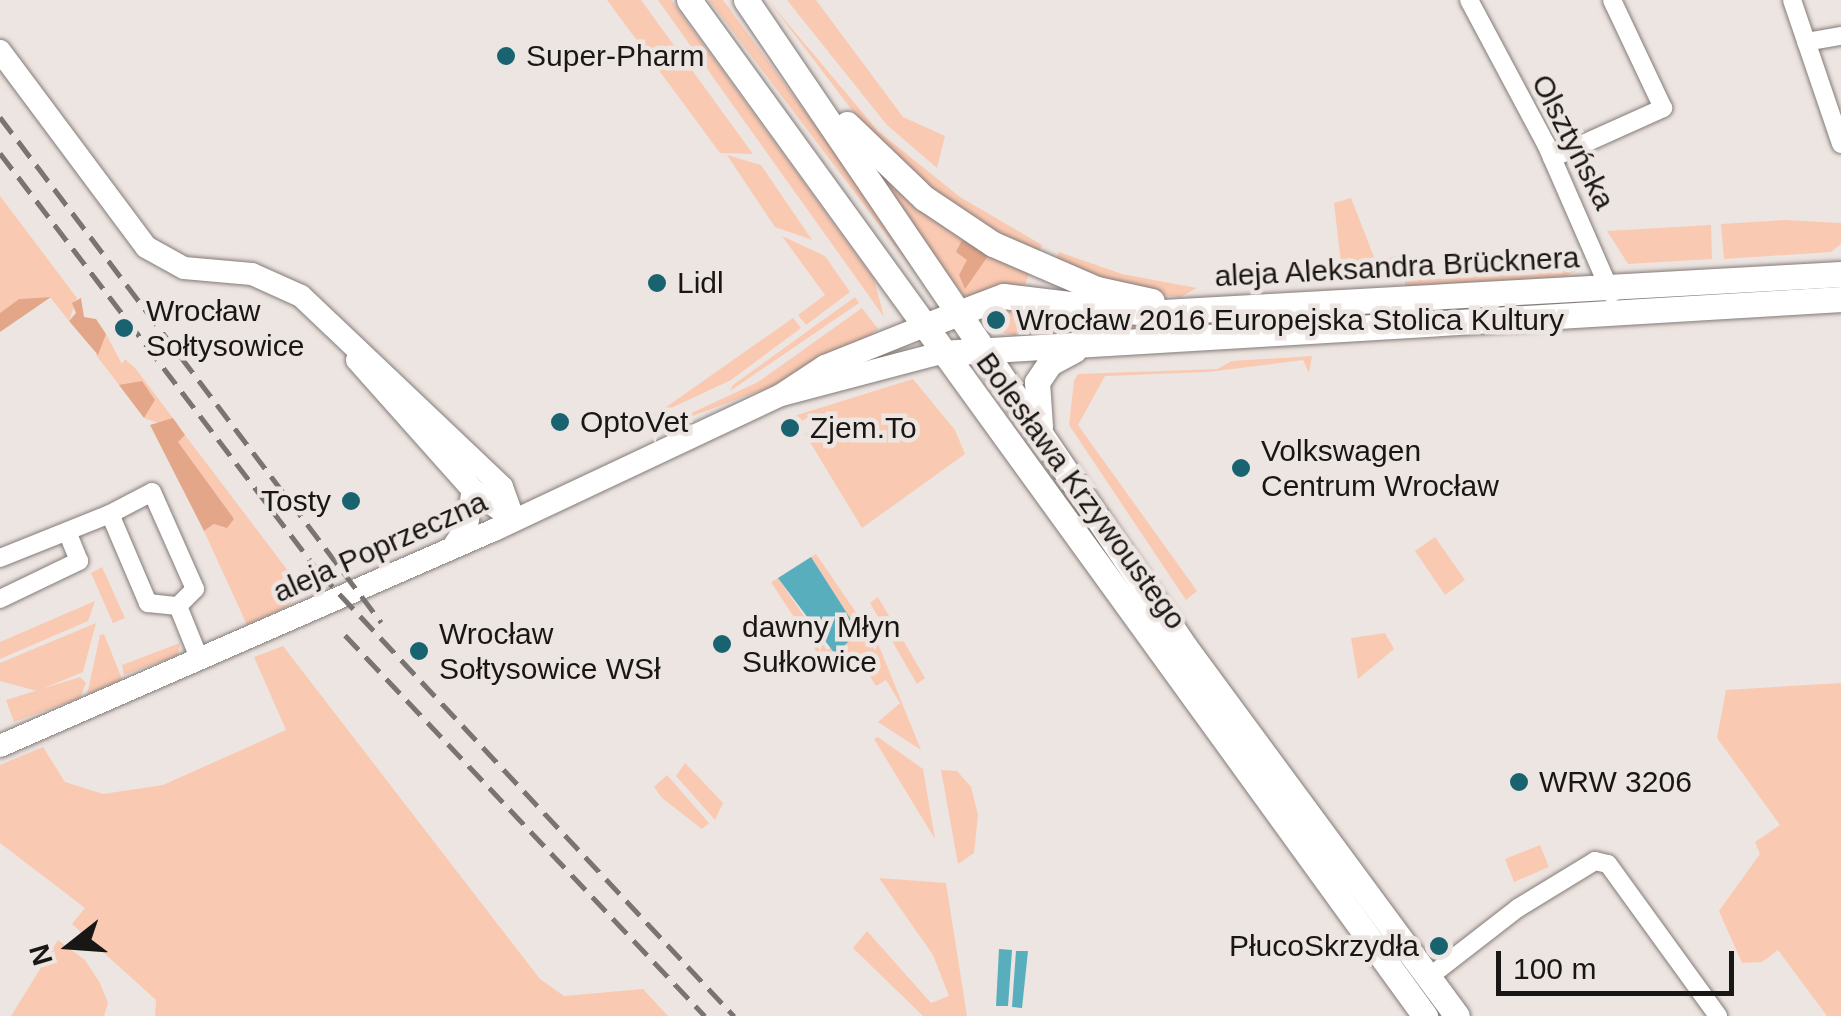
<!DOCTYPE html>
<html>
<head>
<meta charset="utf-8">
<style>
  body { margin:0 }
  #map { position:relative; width:1841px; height:1016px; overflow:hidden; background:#ede5e1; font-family:Arial,sans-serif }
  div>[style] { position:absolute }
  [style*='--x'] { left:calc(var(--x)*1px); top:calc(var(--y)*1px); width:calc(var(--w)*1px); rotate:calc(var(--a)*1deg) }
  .green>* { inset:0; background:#fac9b2 }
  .forest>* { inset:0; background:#e4a688 }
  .water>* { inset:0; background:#59aebe }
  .roads { filter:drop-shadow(0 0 2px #837b78) drop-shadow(0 0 2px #837b78) }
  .minor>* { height:18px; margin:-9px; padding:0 9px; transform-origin:9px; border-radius:9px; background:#fff }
  .tertiary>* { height:22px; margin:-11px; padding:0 11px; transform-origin:11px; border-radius:11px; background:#fff }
  .secondary>* { height:25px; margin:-12.5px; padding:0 12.5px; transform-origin:12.5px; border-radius:12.5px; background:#fff }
  .rail>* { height:5px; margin-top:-2.5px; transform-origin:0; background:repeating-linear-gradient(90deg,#797471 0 20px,transparent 0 30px) }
  .dots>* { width:28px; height:28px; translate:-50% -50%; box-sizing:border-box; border:5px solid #ede5e1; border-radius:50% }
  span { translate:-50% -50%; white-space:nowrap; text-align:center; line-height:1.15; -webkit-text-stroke:9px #ede5e1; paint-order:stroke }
  .poi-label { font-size:30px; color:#191715 }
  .left { translate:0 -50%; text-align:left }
  .right { translate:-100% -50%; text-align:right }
  .street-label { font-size:30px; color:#191715 }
  .north { position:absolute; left:20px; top:896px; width:100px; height:100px; -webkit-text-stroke:8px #ede5e1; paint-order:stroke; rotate:253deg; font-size:28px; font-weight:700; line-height:40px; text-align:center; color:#191715 }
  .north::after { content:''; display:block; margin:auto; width:35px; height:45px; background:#191715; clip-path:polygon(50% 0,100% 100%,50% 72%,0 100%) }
  .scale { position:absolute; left:1496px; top:951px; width:238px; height:45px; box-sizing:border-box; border:5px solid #191715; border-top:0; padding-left:12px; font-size:30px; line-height:35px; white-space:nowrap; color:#191715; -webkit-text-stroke:8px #ede5e1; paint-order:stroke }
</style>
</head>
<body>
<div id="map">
  <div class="green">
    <div style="clip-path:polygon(607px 0,641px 0,753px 154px,720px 153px)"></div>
    <div style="clip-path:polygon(658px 0,671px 0,874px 279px,884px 317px)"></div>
    <div style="clip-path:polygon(709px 0,723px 0,930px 281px,933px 296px)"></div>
    <div style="clip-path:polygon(768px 0,878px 131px,960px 197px,1042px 245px,1037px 256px,932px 193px,874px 139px)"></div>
    <div style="clip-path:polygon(787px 0,816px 0,903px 117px,945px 136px,937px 168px,887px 125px)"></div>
    <div style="clip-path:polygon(727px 155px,761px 165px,812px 240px,775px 227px)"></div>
    <div style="clip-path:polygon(863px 157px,1030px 272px,1023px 290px,965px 298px)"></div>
    <div style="clip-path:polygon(0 196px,77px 298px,69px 321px,50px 297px,19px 299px,0 313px)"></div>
    <div style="clip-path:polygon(1351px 198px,1376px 262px,1396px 256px,1403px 272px,1351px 275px,1341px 263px,1334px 203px)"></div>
    <div style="clip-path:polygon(1784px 220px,1841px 223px,1841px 244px,1831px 252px,1724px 259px,1721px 224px)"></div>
    <div style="clip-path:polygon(1711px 225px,1712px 259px,1628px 264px,1607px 231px)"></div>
    <div style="clip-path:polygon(782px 236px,825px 256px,850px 292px,806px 325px,798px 315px,825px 295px)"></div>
    <div style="clip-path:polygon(1059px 252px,1122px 274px,1197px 288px,1180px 297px,1161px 295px,1054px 263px)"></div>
    <div style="clip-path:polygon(1578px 270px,1566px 276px,1405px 287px,1405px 281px)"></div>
    <div style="clip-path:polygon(855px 297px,859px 303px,730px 391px,733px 385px)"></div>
    <div style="clip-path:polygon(994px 307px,1021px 307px,1016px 336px,986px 328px,979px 316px)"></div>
    <div style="clip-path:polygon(862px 308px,878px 329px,864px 340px,773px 386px,655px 430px,758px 382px)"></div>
    <div style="clip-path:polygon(1037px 310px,1148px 325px,1358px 315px,1033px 338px)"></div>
    <div style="clip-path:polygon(793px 318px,801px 328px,731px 380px,652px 417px)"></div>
    <div style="clip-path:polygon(106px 334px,122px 364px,125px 359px,135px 368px,173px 418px,164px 425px,144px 418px,155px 400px,119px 385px,96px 355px)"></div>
    <div style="clip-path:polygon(1312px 356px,1309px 373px,1303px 360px,1208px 372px,1105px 376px,1078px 425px,1197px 591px,1186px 600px,1069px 425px,1074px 381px,1078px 374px,1217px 369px,1232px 361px)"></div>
    <div style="clip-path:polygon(913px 379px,955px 430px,965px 454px,862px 528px,805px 434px,819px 426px,813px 415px,798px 423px,794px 416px)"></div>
    <div style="clip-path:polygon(185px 435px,289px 572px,280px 583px,291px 603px,286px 607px,247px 625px,204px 531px,215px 524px,219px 503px,177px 442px)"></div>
    <div style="clip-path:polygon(1435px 537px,1465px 580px,1445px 595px,1415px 551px)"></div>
    <div style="clip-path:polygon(816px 554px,879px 646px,921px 750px,878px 722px,900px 703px,886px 680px,876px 686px,855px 653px,836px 664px,820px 657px,771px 582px,778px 578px,827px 650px,859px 632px,811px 557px)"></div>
    <div style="clip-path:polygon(102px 567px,125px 618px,113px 623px,91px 573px)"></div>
    <div style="clip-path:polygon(878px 597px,925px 678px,917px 684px,870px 603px)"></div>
    <div style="clip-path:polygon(95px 601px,88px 621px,0 659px,0 642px)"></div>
    <div style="clip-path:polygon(96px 623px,83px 672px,37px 691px,0 681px,0 663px)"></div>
    <div style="clip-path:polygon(1385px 633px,1394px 649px,1358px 679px,1351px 638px)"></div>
    <div style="clip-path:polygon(104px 634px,122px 679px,87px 695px,100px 635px)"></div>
    <div style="clip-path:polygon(180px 643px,178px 655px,124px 675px,122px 665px)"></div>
    <div style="clip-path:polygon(283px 646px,540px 979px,564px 996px,643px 989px,668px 1016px,155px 1016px,156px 1000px,72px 924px,85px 908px,0 843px,0 765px,43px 747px,65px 782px,103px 794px,163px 785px,286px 730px,254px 657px)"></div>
    <div style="clip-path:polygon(80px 677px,86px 683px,80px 698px,14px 722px,6px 700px)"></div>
    <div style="clip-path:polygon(1841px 683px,1841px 1016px,1827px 1016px,1778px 950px,1762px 962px,1742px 963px,1719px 911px,1760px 854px,1755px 842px,1780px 825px,1717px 738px,1726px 690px)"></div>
    <div style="clip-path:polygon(878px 737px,923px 769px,935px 839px,874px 739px)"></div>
    <div style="clip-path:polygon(685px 763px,723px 803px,715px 820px,676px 776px)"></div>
    <div style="clip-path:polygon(941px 770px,957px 771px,971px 787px,978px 815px,974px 853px,958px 864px)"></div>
    <div style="clip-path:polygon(667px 775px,709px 823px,702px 829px,662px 798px,654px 787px)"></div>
    <div style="clip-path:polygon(1540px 845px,1549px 867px,1514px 882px,1505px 859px)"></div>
    <div style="clip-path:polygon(879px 878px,946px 883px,967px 1016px,923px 1016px,853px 948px,867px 931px,931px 1003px,949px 996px,933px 955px)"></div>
    <div style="clip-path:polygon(58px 940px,85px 960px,100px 983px,108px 1003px,104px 1016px,11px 1016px)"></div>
  </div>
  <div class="forest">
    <div style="clip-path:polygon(962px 240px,988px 256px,965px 289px,959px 275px,967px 260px,956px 252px)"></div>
    <div style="clip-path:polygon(51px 297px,0 332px,0 313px,19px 299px)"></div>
    <div style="clip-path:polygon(81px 298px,84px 317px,96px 319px,106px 334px,98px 355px,69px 321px,76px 313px,72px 303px)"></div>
    <div style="clip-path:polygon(142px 381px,155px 400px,144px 418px,119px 385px)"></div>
    <div style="clip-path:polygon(173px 418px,185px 435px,178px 442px,234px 519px,227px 528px,214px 524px,204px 531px,150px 425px)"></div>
  </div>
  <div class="water">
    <div style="clip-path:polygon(811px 557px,859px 632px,835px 654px,778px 578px)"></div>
    <div style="clip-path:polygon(999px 949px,1012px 950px,1008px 1006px,996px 1006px)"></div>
    <div style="clip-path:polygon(1016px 951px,1028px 951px,1022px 1008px,1012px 1007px)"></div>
  </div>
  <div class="roads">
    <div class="minor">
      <div style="--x:1469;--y:0;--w:163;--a:61.9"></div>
      <div style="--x:1546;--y:144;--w:163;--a:66.4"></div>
      <div style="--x:1792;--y:0;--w:152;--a:71.2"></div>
      <div style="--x:1806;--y:42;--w:36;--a:-10"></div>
      <div style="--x:1552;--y:158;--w:122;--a:-24.2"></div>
      <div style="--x:1663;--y:108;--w:119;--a:-115.3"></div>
      <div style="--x:110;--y:514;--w:47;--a:-27.6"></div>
      <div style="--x:152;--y:492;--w:106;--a:66.1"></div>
      <div style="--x:195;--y:589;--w:24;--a:135"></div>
      <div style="--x:0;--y:558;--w:118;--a:-21.8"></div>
      <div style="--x:110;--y:514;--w:97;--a:66.9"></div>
      <div style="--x:148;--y:603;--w:30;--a:6"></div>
      <div style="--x:178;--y:606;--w:56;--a:68"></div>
      <div style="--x:0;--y:599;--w:88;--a:-25.7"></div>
      <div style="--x:79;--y:561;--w:31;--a:-112"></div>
      <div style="--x:1429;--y:977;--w:113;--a:-37.8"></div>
      <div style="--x:1518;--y:908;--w:90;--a:-31.4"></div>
      <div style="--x:1595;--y:861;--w:13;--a:13"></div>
      <div style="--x:1608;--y:864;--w:188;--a:54.1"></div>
    </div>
    <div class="tertiary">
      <div style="--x:0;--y:51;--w:244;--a:53.3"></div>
      <div style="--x:146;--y:247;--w:43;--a:28.9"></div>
      <div style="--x:184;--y:268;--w:68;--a:5"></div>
      <div style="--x:252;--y:274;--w:54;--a:24.2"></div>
      <div style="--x:301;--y:296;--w:277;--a:43.5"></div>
      <div style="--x:502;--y:487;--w:35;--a:70"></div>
      <div style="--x:357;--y:360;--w:174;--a:48.3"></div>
      <div style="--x:473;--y:490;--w:51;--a:36.2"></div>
      <div style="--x:784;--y:393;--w:49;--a:-33.4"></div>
      <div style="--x:825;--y:366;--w:105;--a:-21.9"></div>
      <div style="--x:453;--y:547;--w:25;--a:-56"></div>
      <div style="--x:467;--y:526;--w:36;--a:-81"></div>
      <div style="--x:0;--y:746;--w:539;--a:-23.62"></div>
      <div style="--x:494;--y:530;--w:317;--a:-25.2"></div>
      <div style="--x:781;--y:395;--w:165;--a:-14.7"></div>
    </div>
    <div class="secondary">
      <div style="--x:689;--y:0;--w:1255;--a:54.08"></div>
      <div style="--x:746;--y:0;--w:782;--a:55.84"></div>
      <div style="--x:1185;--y:647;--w:458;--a:53.6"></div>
      <div style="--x:847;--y:124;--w:107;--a:43.9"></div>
      <div style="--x:924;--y:198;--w:83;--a:33.7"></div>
      <div style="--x:993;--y:244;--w:113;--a:23.4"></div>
      <div style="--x:1097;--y:289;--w:56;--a:12.3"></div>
      <div style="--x:922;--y:327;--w:87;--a:-20.9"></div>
      <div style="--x:1003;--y:296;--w:143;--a:6.8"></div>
      <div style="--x:1145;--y:313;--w:697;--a:-3.21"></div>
      <div style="--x:941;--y:353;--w:902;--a:-3.43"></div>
      <div style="--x:1040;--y:426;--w:44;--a:-93.9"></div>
      <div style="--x:1037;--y:382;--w:23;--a:-56"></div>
      <div style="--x:1050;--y:363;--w:27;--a:-28"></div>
    </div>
  </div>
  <div class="rail">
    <div style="--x:0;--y:117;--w:633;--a:52.97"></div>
    <div style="--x:0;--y:153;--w:527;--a:52.72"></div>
    <div style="--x:319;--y:572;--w:608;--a:46.93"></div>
    <div style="--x:345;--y:635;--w:524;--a:46.62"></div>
  </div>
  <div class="dots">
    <div style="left:506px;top:56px;background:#196370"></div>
    <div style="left:657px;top:283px;background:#196370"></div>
    <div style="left:996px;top:320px;background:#196370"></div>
    <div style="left:124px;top:328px;background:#196370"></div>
    <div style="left:560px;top:422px;background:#196370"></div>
    <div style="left:790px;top:428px;background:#196370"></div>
    <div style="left:1241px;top:468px;background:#196370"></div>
    <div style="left:351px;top:501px;background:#196370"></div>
    <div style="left:722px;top:644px;background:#196370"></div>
    <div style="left:419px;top:651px;background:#196370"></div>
    <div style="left:1519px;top:782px;background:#196370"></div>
    <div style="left:1439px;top:946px;background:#196370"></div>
  </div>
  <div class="poi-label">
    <span class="left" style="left:526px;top:56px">Super-Pharm</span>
    <span class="left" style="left:677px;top:283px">Lidl</span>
    <span class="left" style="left:146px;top:328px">Wrocław<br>Sołtysowice</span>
    <span class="left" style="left:1016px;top:320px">Wrocław 2016 Europejska Stolica Kultury</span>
    <span class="left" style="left:580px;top:422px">OptoVet</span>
    <span class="left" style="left:810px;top:428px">Zjem.To</span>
    <span class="left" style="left:1261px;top:468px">Volkswagen<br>Centrum Wrocław</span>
    <span class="right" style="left:331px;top:501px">Tosty</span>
    <span class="left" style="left:742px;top:644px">dawny Młyn<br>Sułkowice</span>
    <span class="left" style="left:439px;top:651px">Wrocław<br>Sołtysowice WSł</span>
    <span class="left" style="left:1539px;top:782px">WRW 3206</span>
    <span class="right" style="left:1419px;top:946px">PłucoSkrzydła</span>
  </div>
  <div class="street-label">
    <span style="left:1573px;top:142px;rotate:63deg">Olsztyńska</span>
    <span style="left:1397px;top:267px;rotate:-3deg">aleja Aleksandra Brücknera</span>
    <span style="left:1081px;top:491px;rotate:54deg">Bolesława Krzywoustego</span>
    <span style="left:380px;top:547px;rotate:-24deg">aleja Poprzeczna</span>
  </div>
  <div class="north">N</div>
  <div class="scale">100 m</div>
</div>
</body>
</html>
